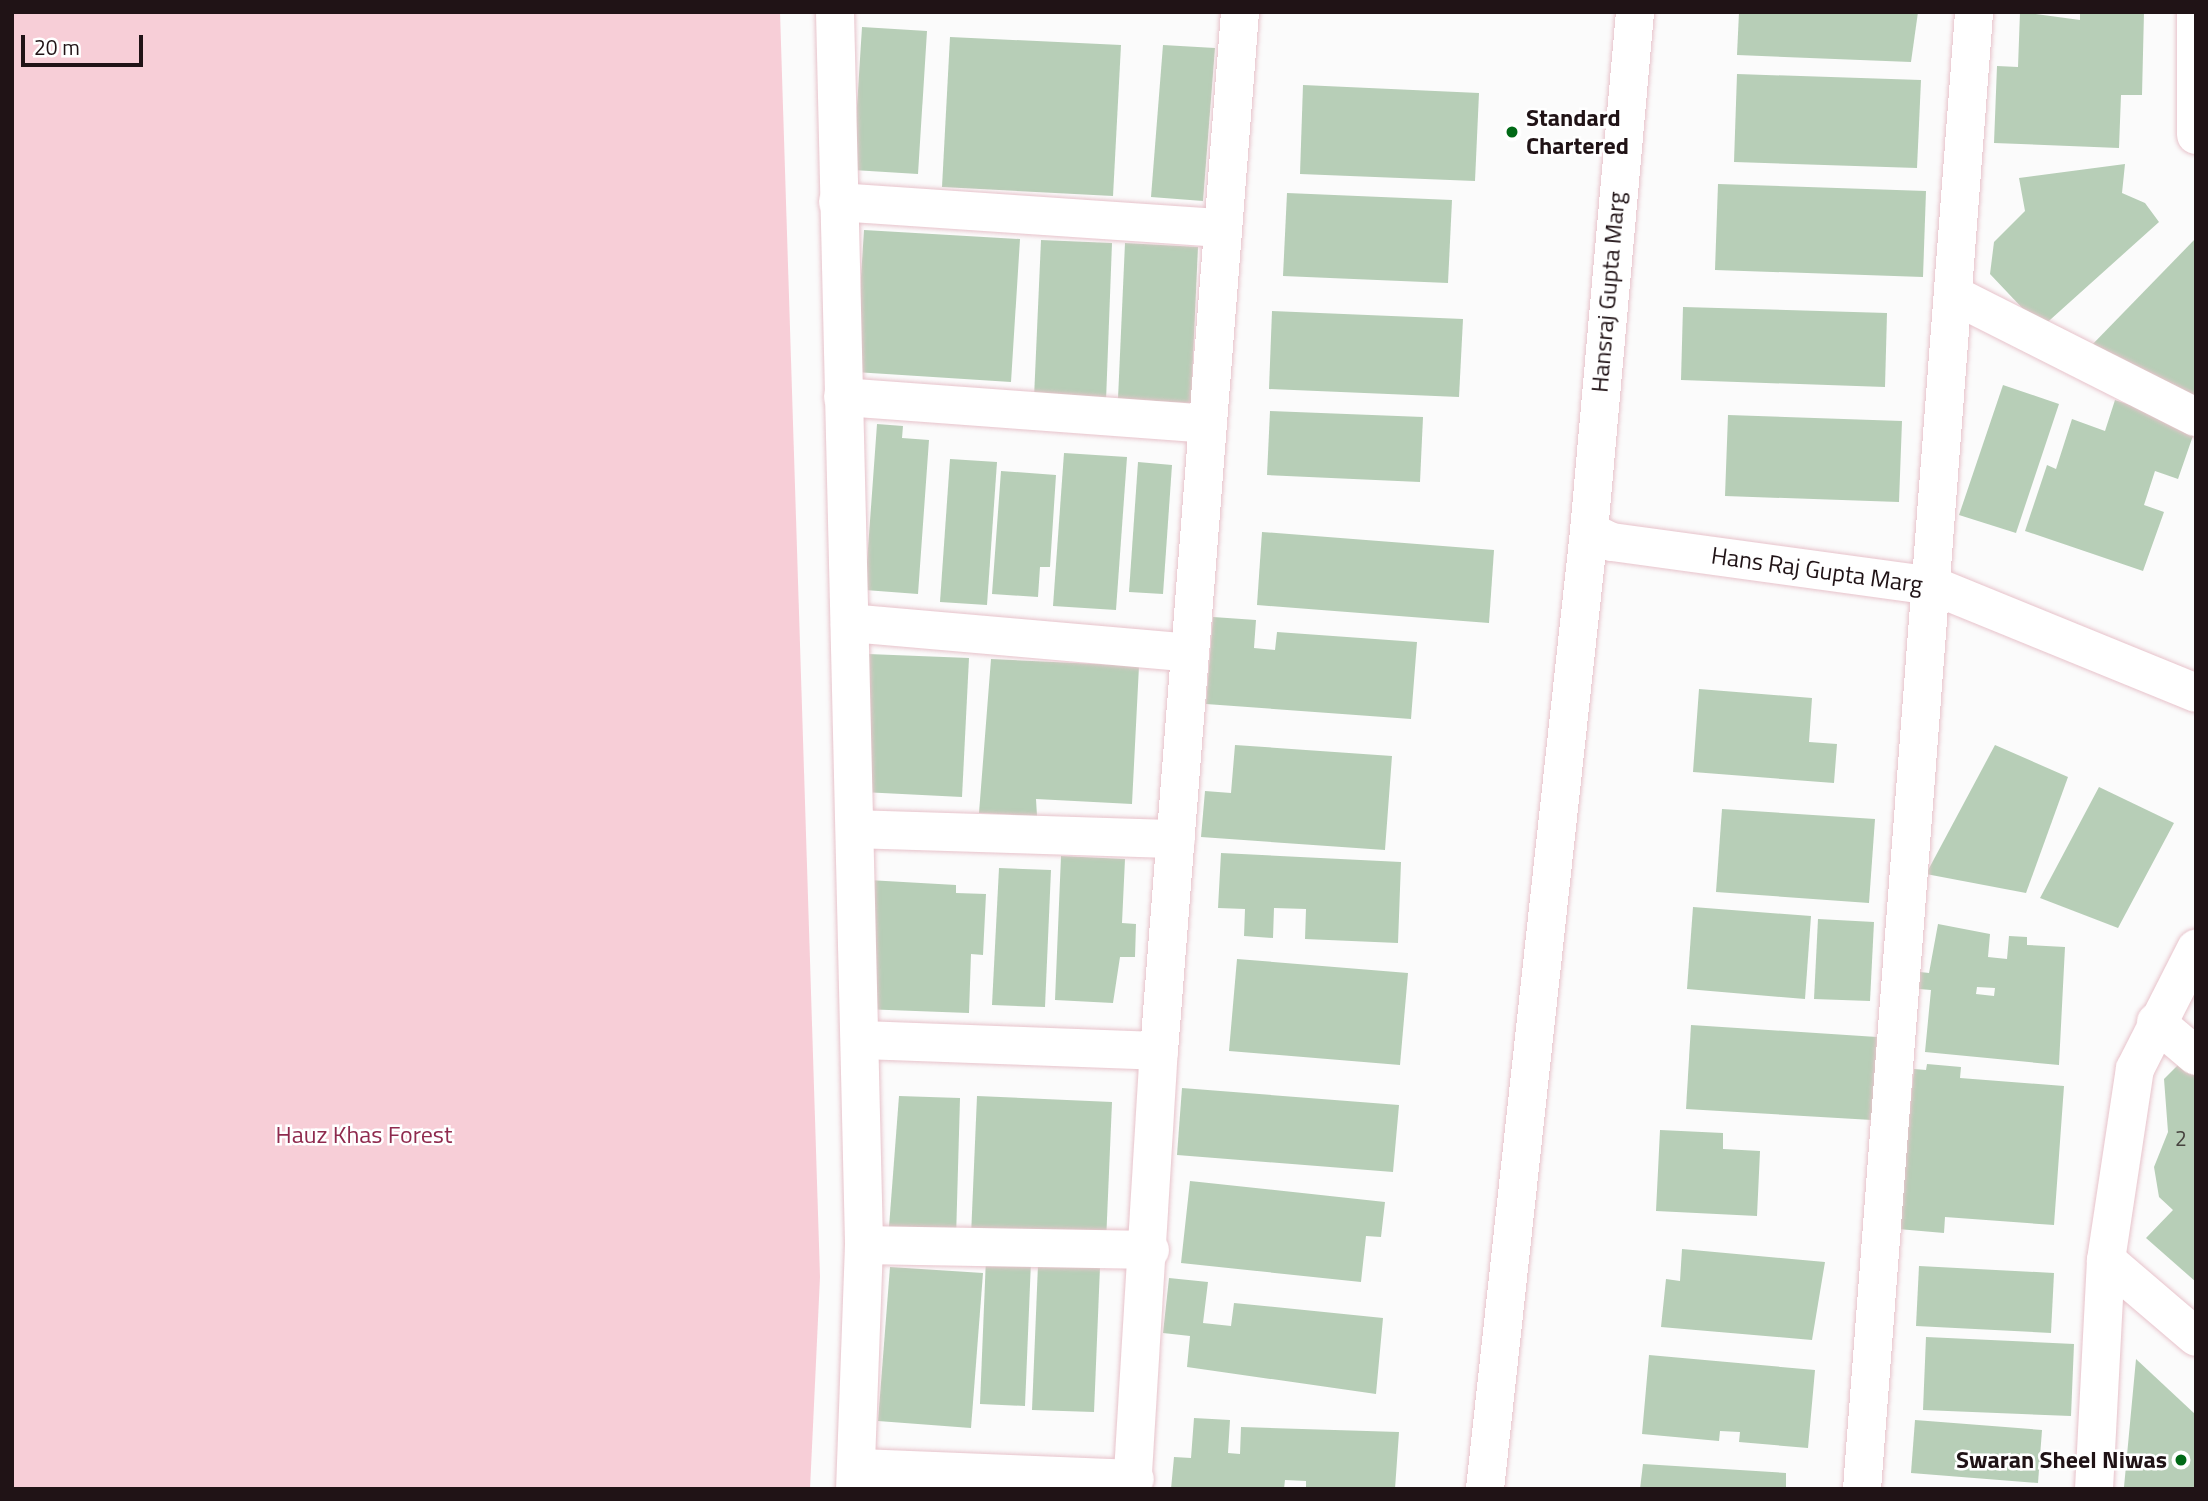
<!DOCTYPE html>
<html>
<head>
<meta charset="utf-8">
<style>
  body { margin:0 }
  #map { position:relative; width:2208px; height:1501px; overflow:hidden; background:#fbfbfb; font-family:"Titillium Web",sans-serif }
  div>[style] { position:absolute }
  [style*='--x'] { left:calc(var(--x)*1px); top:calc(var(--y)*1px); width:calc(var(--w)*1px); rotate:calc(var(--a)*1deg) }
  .green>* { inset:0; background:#f7ced7 }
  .building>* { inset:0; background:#b7ceb7 }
  .roads { filter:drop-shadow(0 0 2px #e7c3cb) drop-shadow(0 0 2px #e7c3cb) }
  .minor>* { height:38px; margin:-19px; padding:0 19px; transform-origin:19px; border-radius:19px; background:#fff }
  .dots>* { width:19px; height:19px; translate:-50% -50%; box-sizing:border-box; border:4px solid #fff; border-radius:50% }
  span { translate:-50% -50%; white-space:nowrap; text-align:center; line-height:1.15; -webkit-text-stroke:5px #fff; paint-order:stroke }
  .number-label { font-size:21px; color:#46423e }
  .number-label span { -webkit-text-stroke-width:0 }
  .poi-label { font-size:24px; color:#201316; font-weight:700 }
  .left { translate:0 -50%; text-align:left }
  .right { translate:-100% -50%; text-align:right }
  .street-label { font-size:24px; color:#201316 }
  .park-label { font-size:24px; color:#8f2a4e }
  .frame { position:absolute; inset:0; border:14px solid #201316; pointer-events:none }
  .scale { position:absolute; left:21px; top:35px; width:122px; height:32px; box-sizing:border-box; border:4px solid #201316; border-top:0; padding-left:9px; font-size:21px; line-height:24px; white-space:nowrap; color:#201316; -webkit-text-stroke:5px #fff; paint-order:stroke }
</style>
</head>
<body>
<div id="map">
  <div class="green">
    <div style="clip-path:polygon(12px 12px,780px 12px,820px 1277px,810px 1489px,12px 1489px)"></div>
  </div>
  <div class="building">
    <div style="clip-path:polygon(1739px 12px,1918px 12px,1911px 62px,1737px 55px)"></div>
    <div style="clip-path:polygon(2020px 12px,2080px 20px,2080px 12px,2144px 12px,2142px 95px,2121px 95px,2119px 148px,1994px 143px,1997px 66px,2018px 67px)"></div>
    <div style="clip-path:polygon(862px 27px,927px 31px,918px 174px,853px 170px)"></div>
    <div style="clip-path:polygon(950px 37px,1121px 45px,1113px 196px,942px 187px)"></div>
    <div style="clip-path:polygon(1163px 45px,1215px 48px,1203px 201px,1151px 197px)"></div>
    <div style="clip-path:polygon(1737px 74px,1921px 80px,1917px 168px,1734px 162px)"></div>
    <div style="clip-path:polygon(1303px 85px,1479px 93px,1475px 181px,1300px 174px)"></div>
    <div style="clip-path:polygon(2125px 164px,2122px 193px,2145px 203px,2159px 222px,2041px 328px,1990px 274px,1994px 242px,2025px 211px,2019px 178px)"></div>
    <div style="clip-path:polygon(1718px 184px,1926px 191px,1923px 277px,1715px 270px)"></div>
    <div style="clip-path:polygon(1287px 193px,1452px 200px,1448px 283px,1283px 276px)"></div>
    <div style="clip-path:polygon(864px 230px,1020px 239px,1011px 382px,855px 372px)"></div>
    <div style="clip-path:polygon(2196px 238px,2196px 399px,2088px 349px)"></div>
    <div style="clip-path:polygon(1041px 240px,1112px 243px,1106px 401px,1034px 398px)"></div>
    <div style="clip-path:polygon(1125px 243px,1198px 247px,1191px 403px,1118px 399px)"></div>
    <div style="clip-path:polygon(1683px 307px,1887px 313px,1885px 387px,1681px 380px)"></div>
    <div style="clip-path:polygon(1272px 311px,1463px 319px,1459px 397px,1269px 389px)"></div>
    <div style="clip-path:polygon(2003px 385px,2059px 404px,2016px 533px,1959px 515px)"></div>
    <div style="clip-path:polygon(2115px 400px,2196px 427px,2178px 479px,2155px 471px,2144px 505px,2164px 512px,2143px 571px,2025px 531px,2047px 465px,2056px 469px,2072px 419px,2105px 431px)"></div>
    <div style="clip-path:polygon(1270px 411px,1423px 417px,1420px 482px,1267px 475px)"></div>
    <div style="clip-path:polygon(1728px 415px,1902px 421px,1899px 502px,1725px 496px)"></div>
    <div style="clip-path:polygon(877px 424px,903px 426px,902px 438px,929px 440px,918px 594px,865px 590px)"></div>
    <div style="clip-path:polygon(1064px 453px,1127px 457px,1116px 610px,1053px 606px)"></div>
    <div style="clip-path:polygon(950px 459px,997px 462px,987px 605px,940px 602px)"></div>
    <div style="clip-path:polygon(1138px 462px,1172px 465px,1163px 594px,1129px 592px)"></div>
    <div style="clip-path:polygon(1001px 471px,1056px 475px,1050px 567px,1040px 567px,1038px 597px,992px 594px)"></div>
    <div style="clip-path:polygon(1262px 532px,1494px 550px,1489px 623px,1257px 605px)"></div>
    <div style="clip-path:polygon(1213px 617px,1256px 620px,1254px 648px,1275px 650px,1277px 632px,1417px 642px,1411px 719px,1206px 704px)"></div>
    <div style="clip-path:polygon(868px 654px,969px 658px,962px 797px,862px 792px)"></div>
    <div style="clip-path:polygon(991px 659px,1139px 666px,1132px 804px,1036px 799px,1037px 816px,979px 813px)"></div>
    <div style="clip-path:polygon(1699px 689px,1812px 698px,1809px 742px,1837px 744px,1834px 783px,1693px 772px)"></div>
    <div style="clip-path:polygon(1235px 745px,1392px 756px,1385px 850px,1201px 837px,1205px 791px,1231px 793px)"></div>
    <div style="clip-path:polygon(1995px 745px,2068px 777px,2026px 893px,1926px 874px)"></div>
    <div style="clip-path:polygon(2099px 787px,2174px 823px,2118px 928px,2040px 898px)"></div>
    <div style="clip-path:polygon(1722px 809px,1875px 819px,1869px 903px,1716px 892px)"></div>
    <div style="clip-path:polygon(1221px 853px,1401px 862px,1398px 943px,1305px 939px,1306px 909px,1274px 908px,1273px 938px,1244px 936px,1245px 909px,1218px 908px)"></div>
    <div style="clip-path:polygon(1061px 856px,1125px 859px,1122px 923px,1136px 924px,1135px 957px,1120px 957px,1113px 1003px,1055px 1000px)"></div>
    <div style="clip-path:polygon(999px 868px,1051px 870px,1045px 1007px,992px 1005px)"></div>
    <div style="clip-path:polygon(868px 880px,956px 885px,956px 893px,986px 894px,983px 955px,971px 954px,969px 1013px,862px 1009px)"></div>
    <div style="clip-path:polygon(1693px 907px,1811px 916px,1805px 999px,1687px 989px)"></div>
    <div style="clip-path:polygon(1818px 919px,1874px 922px,1870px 1001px,1814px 999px)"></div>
    <div style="clip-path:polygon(evenodd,1938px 924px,1990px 934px,1988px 957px,2007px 959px,2009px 936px,2027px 937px,2027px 945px,2065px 947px,2059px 1065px,1925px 1052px,1931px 990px,1919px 989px,1920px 972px,1929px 973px,1938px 924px,1977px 987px,1995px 988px,1994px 996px,1976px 994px,1977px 987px)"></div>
    <div style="clip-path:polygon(1237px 959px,1408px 973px,1400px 1065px,1229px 1051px)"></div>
    <div style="clip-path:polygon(1691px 1025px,1877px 1037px,1872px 1120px,1686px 1109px)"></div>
    <div style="clip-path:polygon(2180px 1063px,2196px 1077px,2196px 1282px,2146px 1238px,2173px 1210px,2159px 1197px,2154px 1167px,2168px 1132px,2164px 1079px)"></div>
    <div style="clip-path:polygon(1927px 1064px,1961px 1067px,1960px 1078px,2064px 1086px,2054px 1225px,1945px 1217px,1944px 1233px,1898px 1229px,1914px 1069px,1926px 1070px)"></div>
    <div style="clip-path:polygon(1182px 1088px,1399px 1105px,1393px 1172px,1177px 1155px)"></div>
    <div style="clip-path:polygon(899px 1096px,960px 1098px,956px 1238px,889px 1227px)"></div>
    <div style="clip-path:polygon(977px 1096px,1112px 1102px,1106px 1242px,971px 1236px)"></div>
    <div style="clip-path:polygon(1660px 1130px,1723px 1133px,1723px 1149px,1760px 1151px,1757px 1216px,1656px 1211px)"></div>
    <div style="clip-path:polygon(1190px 1181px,1385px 1202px,1381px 1237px,1366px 1236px,1361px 1282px,1181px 1263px)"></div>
    <div style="clip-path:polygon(1682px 1249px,1825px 1262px,1812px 1340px,1661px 1327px,1666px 1279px,1680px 1281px)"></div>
    <div style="clip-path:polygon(986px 1258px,1031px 1261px,1025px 1406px,980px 1404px)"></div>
    <div style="clip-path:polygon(1038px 1265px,1100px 1267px,1094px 1412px,1032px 1410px)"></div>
    <div style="clip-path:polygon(1919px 1266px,2054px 1273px,2051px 1333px,1916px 1326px)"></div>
    <div style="clip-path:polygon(890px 1267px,983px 1273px,971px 1428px,878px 1421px)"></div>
    <div style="clip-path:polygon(1169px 1278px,1208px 1282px,1203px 1323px,1231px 1326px,1234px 1303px,1383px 1318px,1376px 1394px,1187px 1367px,1190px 1336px,1163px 1333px)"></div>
    <div style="clip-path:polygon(1926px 1337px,2074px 1344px,2071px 1416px,1923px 1410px)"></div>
    <div style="clip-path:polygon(1649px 1355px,1815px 1370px,1808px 1448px,1739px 1442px,1740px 1432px,1720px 1431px,1719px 1441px,1642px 1434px)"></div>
    <div style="clip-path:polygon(2136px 1359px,2196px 1415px,2196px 1489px,2124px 1487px)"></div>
    <div style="clip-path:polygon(1194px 1418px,1230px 1420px,1228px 1453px,1240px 1454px,1241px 1427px,1399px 1432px,1395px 1489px,1306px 1489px,1306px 1481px,1285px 1480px,1284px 1489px,1171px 1489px,1174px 1457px,1191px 1458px)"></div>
    <div style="clip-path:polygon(1915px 1420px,2042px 1430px,2038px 1483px,1911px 1473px)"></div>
    <div style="clip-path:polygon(1643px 1464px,1786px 1473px,1786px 1489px,1640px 1489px)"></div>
  </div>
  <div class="roads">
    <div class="minor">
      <div style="--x:835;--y:12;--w:1233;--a:88.65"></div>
      <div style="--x:864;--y:1245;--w:244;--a:92.1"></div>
      <div style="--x:2196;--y:12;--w:123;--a:90"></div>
      <div style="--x:838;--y:202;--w:384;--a:3.9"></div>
      <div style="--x:1954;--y:295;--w:271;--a:26.8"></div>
      <div style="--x:843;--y:397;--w:366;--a:4.2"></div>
      <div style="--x:1589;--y:531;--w:25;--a:26"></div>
      <div style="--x:1612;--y:542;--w:325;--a:7.8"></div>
      <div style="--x:1934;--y:586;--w:283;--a:22.2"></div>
      <div style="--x:850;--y:623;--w:341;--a:5"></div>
      <div style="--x:855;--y:829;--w:321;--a:1.8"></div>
      <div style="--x:2156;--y:1022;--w:52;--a:40.4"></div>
      <div style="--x:861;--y:1040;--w:298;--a:2.1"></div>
      <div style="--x:864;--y:1245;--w:286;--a:1"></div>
      <div style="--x:2106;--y:1260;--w:118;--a:40.5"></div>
      <div style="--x:860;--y:1468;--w:275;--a:2.3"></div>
      <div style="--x:1132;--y:1489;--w:439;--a:-86.5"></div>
      <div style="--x:1159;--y:1051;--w:1042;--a:-85.54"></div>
      <div style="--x:1485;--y:1489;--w:964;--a:-83.8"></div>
      <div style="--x:1589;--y:531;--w:521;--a:-84.93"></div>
      <div style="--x:1862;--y:1489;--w:1481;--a:-85.66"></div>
      <div style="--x:2094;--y:1489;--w:229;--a:-87"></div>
      <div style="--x:2106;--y:1260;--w:193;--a:-81.4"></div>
      <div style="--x:2135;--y:1069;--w:135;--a:-63.1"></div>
    </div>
  </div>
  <div class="dots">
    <div style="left:1512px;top:132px;background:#006916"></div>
    <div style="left:2181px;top:1460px;background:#006916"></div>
  </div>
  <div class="number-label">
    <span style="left:2181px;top:1138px">2</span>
  </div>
  <div class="poi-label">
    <span class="left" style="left:1526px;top:132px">Standard<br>Chartered</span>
    <span class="right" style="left:2167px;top:1460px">Swaran Sheel Niwas</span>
  </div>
  <div class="street-label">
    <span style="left:1608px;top:292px;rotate:-85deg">Hansraj Gupta Marg</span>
    <span style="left:1817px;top:570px;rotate:8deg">Hans Raj Gupta Marg</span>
  </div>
  <div class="park-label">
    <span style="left:364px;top:1135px">Hauz Khas Forest</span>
  </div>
  <div class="frame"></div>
  <div class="scale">20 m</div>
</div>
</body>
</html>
